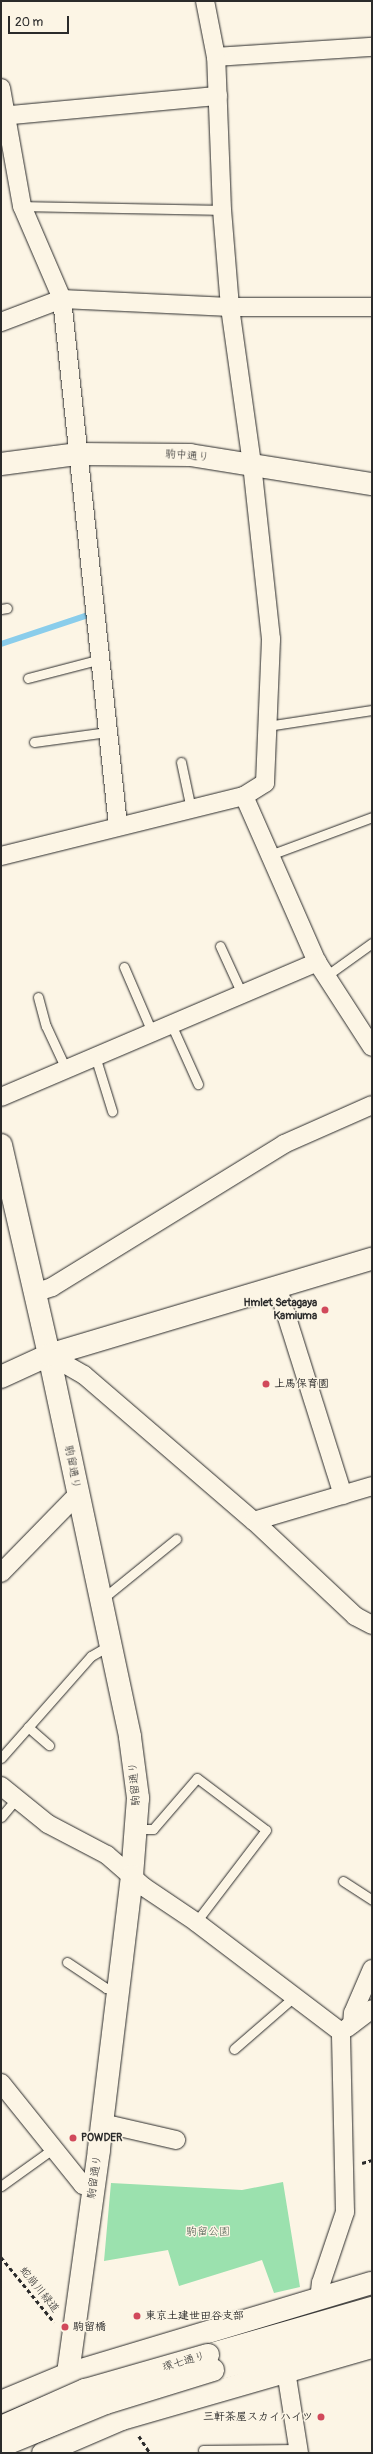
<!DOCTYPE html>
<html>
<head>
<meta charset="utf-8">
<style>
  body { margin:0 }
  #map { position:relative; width:373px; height:2454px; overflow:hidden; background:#fcf5e5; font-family:Pangolin,"Klee One",sans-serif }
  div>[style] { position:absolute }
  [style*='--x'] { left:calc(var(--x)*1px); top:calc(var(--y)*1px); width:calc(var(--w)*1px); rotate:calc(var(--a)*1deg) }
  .green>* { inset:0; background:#9be1ae }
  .stream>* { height:6px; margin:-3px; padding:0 3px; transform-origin:3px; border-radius:3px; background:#8acdeb }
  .path>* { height:2.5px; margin-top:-1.25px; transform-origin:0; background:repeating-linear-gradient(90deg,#2b2b2b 0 4px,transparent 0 7px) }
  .roads { filter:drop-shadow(0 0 1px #2b2b2b) drop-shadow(0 0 1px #2b2b2b) }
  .service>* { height:9px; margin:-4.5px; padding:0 4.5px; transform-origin:4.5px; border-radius:4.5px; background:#fcf5e5 }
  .minor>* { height:18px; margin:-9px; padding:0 9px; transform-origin:9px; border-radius:9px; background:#fcf5e5 }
  .tertiary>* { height:22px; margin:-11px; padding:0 11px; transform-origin:11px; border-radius:11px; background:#fcf5e5 }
  .primary>* { height:22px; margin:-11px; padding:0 11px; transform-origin:11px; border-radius:11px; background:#fcf5e5 }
  .bridges { filter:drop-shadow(0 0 1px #2b2b2b) drop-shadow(0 0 1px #2b2b2b) }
  .primary-bridge>* { height:22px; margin:-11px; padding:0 11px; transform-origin:11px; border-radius:11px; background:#fcf5e5 }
  .dots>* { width:11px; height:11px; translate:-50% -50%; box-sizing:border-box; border:2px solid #fcf5e5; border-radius:50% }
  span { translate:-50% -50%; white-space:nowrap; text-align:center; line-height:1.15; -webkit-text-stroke:3px #fcf5e5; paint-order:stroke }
  .street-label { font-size:11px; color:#2b2b2b }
  .poi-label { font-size:11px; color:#2b2b2b; font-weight:700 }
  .right { translate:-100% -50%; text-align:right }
  .left { translate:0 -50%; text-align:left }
  .park-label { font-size:11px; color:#47584c }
  .frame { position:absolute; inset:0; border:2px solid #2b2b2b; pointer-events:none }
  .scale { position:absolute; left:8px; top:16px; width:61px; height:18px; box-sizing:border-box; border:2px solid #2b2b2b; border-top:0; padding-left:5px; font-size:12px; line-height:14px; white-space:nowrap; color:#2b2b2b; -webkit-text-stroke:3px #fcf5e5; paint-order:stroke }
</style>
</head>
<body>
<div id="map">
  <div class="green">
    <div style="clip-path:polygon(283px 2182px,300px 2287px,274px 2293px,262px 2260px,179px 2286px,168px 2250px,104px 2261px,111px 2183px,242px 2190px)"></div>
  </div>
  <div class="stream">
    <div style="--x:1;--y:644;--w:89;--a:-18.4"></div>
  </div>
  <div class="path">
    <div style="--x:362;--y:2163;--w:10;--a:-17"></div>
    <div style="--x:1;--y:2257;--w:84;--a:50.8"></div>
    <div style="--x:139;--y:2436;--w:20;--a:57"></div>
  </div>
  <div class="roads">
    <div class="service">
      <div style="--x:22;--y:206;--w:200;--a:1.1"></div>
      <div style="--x:1;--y:609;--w:6;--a:-9"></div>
      <div style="--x:28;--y:678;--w:75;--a:-14.6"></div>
      <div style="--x:267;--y:726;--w:106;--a:-8.7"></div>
      <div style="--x:34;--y:742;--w:74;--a:-7.8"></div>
      <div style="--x:181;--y:762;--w:48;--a:78"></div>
      <div style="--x:270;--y:855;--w:109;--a:-20.4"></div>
      <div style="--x:220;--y:946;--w:53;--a:65.4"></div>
      <div style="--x:124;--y:967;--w:71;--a:66.7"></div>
      <div style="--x:326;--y:976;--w:57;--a:-35.7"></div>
      <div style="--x:38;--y:997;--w:30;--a:75"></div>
      <div style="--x:46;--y:1026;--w:47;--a:65.1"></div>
      <div style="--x:171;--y:1024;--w:66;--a:65.8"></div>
      <div style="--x:95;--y:1056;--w:58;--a:72.8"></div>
      <div style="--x:101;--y:1600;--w:97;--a:-39.1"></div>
      <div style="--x:28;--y:1727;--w:28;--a:41"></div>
      <div style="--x:1;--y:1758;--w:136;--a:-48.6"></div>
      <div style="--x:91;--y:1656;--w:22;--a:-30"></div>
      <div style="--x:1;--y:1817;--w:23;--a:-50"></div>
      <div style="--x:136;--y:1829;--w:17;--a:0"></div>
      <div style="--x:153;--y:1829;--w:67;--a:-49.2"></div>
      <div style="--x:197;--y:1778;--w:86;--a:37"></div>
      <div style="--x:266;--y:1830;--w:116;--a:127.3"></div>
      <div style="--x:343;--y:1881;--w:35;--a:33"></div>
      <div style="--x:67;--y:1962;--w:47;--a:33.7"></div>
      <div style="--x:106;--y:1988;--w:12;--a:9"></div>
      <div style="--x:234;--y:2049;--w:81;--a:-41"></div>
      <div style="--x:1;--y:2186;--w:65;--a:-35.6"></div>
      <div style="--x:203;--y:2450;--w:95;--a:-0.6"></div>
    </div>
    <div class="minor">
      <div style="--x:216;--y:57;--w:156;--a:-3.7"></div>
      <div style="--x:1;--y:88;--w:120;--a:79.9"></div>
      <div style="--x:22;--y:206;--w:101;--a:66.7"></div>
      <div style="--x:62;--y:299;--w:530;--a:83.93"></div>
      <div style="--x:1;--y:116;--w:218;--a:-5.3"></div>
      <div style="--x:1;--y:322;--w:65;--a:-20.7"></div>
      <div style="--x:62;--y:299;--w:168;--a:2.7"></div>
      <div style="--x:230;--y:307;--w:142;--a:0"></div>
      <div style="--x:244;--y:796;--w:181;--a:66.3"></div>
      <div style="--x:317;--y:962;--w:101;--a:57.1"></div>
      <div style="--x:1;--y:856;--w:250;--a:-13.9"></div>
      <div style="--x:244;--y:796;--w:25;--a:-32"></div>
      <div style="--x:265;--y:783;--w:144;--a:-87.6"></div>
      <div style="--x:271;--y:639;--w:176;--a:-96.2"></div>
      <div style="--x:252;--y:464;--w:159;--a:-98"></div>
      <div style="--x:230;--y:307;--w:97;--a:-94.7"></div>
      <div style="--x:222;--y:210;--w:153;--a:-92.2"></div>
      <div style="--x:216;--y:57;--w:57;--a:-101.1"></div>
      <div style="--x:1;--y:1097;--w:344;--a:-23.1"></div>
      <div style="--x:278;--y:1289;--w:216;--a:72.5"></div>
      <div style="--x:34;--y:1293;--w:19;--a:-18"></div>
      <div style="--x:52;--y:1287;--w:273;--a:-31.6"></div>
      <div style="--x:284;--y:1144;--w:96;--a:-23.9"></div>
      <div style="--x:49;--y:1355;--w:40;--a:29.7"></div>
      <div style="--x:84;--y:1375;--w:224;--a:40.7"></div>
      <div style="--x:254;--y:1521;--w:139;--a:43.2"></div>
      <div style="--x:355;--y:1616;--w:19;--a:28"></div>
      <div style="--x:254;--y:1521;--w:123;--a:-16.5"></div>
      <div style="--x:1;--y:1573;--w:109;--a:-45.7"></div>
      <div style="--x:1;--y:1786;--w:60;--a:39"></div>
      <div style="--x:48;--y:1824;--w:67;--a:27.7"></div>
      <div style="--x:107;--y:1855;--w:49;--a:40.9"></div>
      <div style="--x:144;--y:1887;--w:63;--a:33.9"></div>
      <div style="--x:196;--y:1922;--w:182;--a:37.2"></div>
      <div style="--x:352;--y:2024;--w:11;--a:-85"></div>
      <div style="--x:353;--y:2013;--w:48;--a:-66.6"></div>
      <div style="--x:347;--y:2028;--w:31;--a:-37"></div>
      <div style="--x:1;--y:2083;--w:131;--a:51.2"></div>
      <div style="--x:83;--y:2185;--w:11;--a:5"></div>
      <div style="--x:102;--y:2123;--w:76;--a:12.9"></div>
      <div style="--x:319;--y:2299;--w:16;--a:-83"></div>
      <div style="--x:321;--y:2283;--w:75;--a:-71.3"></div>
      <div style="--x:345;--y:2212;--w:180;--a:-91.3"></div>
      <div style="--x:286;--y:2371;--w:83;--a:81"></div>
    </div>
    <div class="tertiary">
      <div style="--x:1;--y:464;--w:78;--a:-7.4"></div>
      <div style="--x:78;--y:454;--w:112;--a:0.5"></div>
      <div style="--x:190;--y:455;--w:184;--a:9.1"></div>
      <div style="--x:1;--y:1145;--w:215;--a:77.1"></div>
      <div style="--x:49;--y:1355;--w:390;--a:78"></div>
      <div style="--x:130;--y:1737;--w:62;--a:82.5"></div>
      <div style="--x:138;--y:1798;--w:78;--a:94.4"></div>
      <div style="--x:132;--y:1876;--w:276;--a:96.9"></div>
      <div style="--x:99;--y:2150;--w:226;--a:97.9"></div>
      <div style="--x:68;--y:2374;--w:17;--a:107"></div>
      <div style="--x:1;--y:1377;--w:53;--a:-24.6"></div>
      <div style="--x:49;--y:1355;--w:337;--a:-16.6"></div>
    </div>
    <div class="primary">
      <div style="--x:208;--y:2355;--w:171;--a:-16"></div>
      <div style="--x:213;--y:2370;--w:164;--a:-14.8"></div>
      <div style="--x:1;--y:2402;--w:73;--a:-22.7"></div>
      <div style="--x:68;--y:2374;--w:317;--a:-16.7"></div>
      <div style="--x:43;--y:2453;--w:86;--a:-23.3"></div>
      <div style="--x:122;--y:2419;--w:260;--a:-16.1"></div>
    </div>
  </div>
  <div class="bridges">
    <div class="primary-bridge">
      <div style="--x:1;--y:2427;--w:92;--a:-23.8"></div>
      <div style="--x:85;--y:2390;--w:128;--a:-15.9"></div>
      <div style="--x:1;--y:2446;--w:113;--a:-22.3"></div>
      <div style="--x:106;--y:2403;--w:112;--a:-17.1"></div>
    </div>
  </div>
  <div class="dots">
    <div style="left:325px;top:1310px;background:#d1495b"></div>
    <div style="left:266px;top:1384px;background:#d1495b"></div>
    <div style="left:73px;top:2138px;background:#d1495b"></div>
    <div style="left:137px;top:2316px;background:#d1495b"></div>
    <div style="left:65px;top:2327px;background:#d1495b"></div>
    <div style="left:321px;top:2417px;background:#d1495b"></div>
  </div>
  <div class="street-label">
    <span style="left:187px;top:456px;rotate:4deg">駒中通り</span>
    <span style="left:72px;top:1467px;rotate:79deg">駒留通り</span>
    <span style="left:135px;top:1784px;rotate:-95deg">駒留通り</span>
    <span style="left:95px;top:2177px;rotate:-82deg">駒留通り</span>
    <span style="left:39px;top:2290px;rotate:51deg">蛇崩川緑道</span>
    <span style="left:184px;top:2362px;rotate:-16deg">環七通り</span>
  </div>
  <div class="poi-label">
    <span class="right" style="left:317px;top:1310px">Hmlet Setagaya<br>Kamiuma</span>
    <span class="left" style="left:274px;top:1384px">上馬保育園</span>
    <span class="left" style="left:81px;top:2138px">POWDER</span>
    <span class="left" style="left:145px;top:2316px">東京土建世田谷支部</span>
    <span class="left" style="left:73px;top:2327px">駒留橋</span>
    <span class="right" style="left:313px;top:2417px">三軒茶屋スカイハイツ</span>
  </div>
  <div class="park-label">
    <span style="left:208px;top:2232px">駒留公園</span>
  </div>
  <div class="frame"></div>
  <div class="scale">20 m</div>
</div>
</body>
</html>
